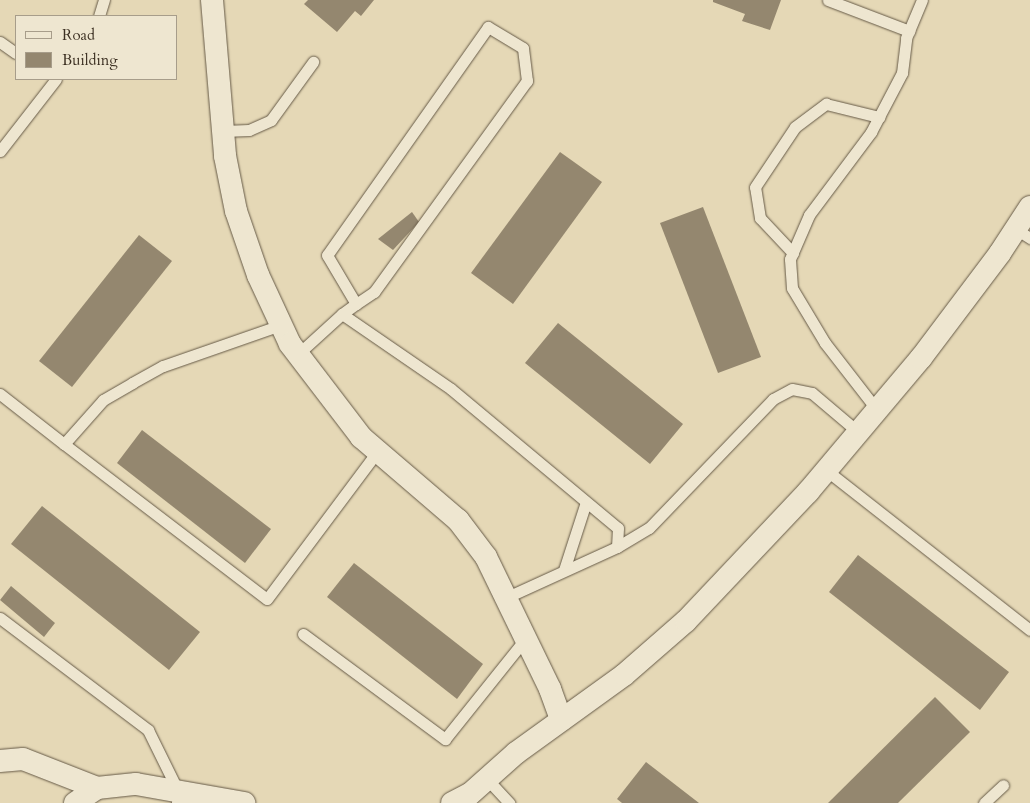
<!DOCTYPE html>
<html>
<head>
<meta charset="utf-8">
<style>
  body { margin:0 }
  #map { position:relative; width:1030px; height:803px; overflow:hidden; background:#e5d8b6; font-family:Cardo,serif }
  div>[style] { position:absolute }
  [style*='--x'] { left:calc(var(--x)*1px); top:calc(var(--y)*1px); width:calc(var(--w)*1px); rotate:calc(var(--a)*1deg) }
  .building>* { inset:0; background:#94876f }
  .roads { filter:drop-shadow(0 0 1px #665a47) drop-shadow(0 0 1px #665a47) }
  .lane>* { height:11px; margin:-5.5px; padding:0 5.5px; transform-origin:5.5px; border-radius:5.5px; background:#eee6d0 }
  .street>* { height:22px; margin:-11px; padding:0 11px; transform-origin:11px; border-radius:11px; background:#eee6d0 }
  span { translate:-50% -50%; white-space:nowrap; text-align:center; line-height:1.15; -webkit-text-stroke:5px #eee6d0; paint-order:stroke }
  .legend { position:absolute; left:15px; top:15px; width:162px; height:65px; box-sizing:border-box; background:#eee6d0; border:1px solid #a79d8a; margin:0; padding:6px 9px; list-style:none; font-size:15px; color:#3c3022 }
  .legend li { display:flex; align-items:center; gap:10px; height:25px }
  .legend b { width:25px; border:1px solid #a79d8a }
</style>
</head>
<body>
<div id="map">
  <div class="building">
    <div style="clip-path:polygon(308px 0,374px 0,361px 16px,355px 11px,337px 32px,304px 4px)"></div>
    <div style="clip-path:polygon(713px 0,781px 0,770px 30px,742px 21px,745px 14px,713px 2px)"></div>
    <div style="clip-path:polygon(560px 152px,602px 182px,513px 304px,471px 273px)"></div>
    <div style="clip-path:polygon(703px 207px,761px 357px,718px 373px,660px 223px)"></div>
    <div style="clip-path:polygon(412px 212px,419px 222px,393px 250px,378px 239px)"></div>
    <div style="clip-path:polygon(139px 235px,172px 261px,72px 387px,39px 361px)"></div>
    <div style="clip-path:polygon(558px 323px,683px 424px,650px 464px,525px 363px)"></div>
    <div style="clip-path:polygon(142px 430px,271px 529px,245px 563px,117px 463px)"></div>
    <div style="clip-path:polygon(42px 506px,200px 632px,169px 670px,11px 544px)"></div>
    <div style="clip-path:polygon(858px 555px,1009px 672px,980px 710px,829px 592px)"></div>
    <div style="clip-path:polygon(354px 563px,483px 664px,457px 699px,327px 597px)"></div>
    <div style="clip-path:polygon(11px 586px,55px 623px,44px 637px,0 600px)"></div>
    <div style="clip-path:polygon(935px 697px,970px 732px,898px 803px,828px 803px)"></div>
    <div style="clip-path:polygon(646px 762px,699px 803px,622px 803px,617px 799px)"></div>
  </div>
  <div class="roads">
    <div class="lane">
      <div style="--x:828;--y:0;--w:87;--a:20.9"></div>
      <div style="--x:99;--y:16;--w:17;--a:-73"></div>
      <div style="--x:0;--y:42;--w:19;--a:35"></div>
      <div style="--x:223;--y:131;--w:26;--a:-2"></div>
      <div style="--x:249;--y:130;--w:24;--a:-24"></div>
      <div style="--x:271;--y:120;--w:72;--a:-54.1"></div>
      <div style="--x:0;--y:151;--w:91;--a:-52.1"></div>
      <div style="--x:1016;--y:229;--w:17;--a:33"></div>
      <div style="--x:793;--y:253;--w:48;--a:-133.3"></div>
      <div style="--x:760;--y:218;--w:31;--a:-99"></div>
      <div style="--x:755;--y:187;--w:72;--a:-56.3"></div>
      <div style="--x:795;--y:127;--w:39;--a:-37"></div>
      <div style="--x:826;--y:104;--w:55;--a:13.8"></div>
      <div style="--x:342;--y:314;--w:132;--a:34.5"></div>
      <div style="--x:451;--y:389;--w:217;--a:39.8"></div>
      <div style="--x:618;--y:528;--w:19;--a:93"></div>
      <div style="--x:617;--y:547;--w:123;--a:155.5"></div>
      <div style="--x:298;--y:354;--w:59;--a:-42.3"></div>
      <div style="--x:342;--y:314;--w:17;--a:-36"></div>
      <div style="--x:356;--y:304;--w:22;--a:-34"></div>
      <div style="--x:374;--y:292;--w:261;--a:-54.1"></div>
      <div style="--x:527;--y:81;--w:33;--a:-97"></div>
      <div style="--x:523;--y:48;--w:41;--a:-149"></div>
      <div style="--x:488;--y:27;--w:279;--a:125.2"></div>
      <div style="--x:327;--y:255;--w:57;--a:59.4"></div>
      <div style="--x:0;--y:394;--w:81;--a:38"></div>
      <div style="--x:64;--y:444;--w:59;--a:-48.4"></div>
      <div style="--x:103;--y:400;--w:34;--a:-30"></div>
      <div style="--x:132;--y:383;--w:35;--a:-29"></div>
      <div style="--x:163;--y:366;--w:125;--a:-19.2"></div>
      <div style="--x:877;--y:410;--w:85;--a:-127.8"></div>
      <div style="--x:825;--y:343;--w:64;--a:-121"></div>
      <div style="--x:792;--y:288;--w:29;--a:-94"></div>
      <div style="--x:790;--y:259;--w:48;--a:-66.6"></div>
      <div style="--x:809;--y:215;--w:104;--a:-53.2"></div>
      <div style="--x:871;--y:132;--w:67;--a:-62.3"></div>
      <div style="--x:902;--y:73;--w:35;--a:-83"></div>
      <div style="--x:906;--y:38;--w:41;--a:-67.2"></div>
      <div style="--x:64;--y:444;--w:255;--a:37.4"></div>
      <div style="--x:267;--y:599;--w:184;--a:-53.2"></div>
      <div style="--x:826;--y:470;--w:259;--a:38.1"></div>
      <div style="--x:617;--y:547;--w:37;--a:-31"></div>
      <div style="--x:649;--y:528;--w:179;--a:-46.1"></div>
      <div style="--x:773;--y:399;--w:21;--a:-28"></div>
      <div style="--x:792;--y:389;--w:20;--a:11"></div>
      <div style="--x:812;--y:393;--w:60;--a:40.3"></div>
      <div style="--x:564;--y:570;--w:71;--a:-72.1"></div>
      <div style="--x:0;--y:618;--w:186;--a:37.1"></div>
      <div style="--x:148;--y:730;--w:68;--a:63.8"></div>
      <div style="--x:178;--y:791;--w:12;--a:95"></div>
      <div style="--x:303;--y:634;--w:177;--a:36.5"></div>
      <div style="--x:445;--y:739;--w:128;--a:-51.3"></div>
      <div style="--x:487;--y:779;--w:33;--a:47"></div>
      <div style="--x:984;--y:803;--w:26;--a:-43"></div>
    </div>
    <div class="street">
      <div style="--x:212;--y:0;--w:157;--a:85.2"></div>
      <div style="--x:225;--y:156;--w:56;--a:78.7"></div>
      <div style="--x:236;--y:211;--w:68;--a:71"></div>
      <div style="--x:258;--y:275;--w:76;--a:65.1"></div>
      <div style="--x:290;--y:344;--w:117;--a:52.6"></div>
      <div style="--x:361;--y:437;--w:128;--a:40.6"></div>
      <div style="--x:458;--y:520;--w:46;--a:52.9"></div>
      <div style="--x:486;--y:557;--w:147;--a:64.1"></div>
      <div style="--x:550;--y:689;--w:33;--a:70"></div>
      <div style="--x:0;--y:761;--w:23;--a:-5"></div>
      <div style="--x:23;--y:759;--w:79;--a:21.4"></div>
      <div style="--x:97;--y:788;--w:39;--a:-6"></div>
      <div style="--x:136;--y:784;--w:110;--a:10"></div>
      <div style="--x:75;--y:803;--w:27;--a:-34"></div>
      <div style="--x:452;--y:803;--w:20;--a:-27"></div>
      <div style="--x:470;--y:794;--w:62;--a:-41.7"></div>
      <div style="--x:516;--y:753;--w:133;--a:-35.8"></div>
      <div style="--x:624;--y:675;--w:82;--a:-41.1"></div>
      <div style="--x:686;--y:621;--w:178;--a:-46.6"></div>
      <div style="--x:808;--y:492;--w:175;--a:-49.9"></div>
      <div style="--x:921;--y:358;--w:131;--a:-53"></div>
      <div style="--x:1000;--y:253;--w:55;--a:-56.9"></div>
    </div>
  </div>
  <ul class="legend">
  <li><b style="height:6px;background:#eee6d0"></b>Road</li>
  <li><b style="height:14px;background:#94876f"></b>Building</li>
  </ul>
</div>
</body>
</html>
